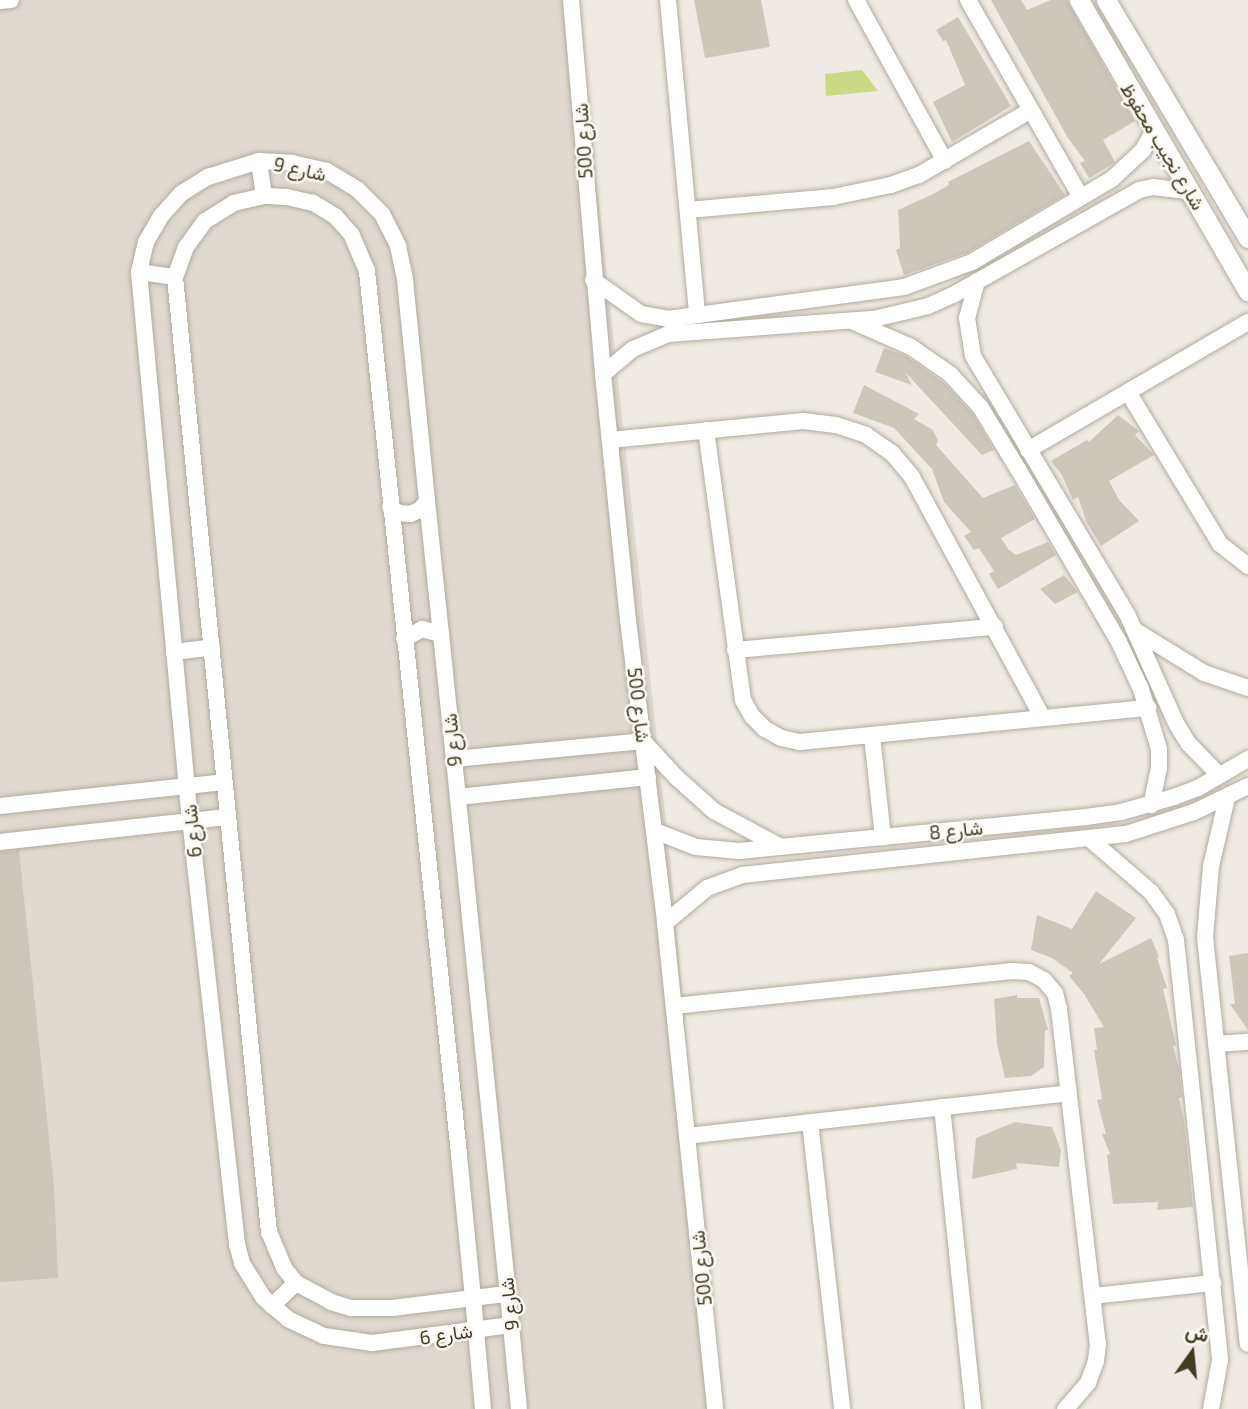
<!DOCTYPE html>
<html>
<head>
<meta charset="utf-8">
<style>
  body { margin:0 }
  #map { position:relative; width:1248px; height:1409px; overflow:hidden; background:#efeae3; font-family:"Exo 2",Vazirmatn,sans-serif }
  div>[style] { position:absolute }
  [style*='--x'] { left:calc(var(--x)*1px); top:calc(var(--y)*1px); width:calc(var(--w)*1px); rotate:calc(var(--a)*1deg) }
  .built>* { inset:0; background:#dfd9d1 }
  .water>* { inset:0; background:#c9d986 }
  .building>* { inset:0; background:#cdc6bb }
  .roads { filter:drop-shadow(0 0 2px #b1ab9d) drop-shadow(0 0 2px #b1ab9d) }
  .minor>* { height:16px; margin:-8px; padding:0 8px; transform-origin:8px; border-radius:8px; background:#fff }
  .tertiary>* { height:19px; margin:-9.5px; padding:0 9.5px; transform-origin:9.5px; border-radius:9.5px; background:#fff }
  span { translate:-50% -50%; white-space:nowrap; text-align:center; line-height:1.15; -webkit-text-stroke:5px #faf8f5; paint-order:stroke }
  .street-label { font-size:19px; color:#433b20 }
  .north { position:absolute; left:1157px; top:1318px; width:70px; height:70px; -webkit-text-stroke:5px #faf8f5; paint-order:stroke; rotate:15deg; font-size:19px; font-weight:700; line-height:28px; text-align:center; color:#433b20 }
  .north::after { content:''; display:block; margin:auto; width:24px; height:32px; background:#433b20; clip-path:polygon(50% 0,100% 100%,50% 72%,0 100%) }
</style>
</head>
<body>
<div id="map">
  <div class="built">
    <div style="clip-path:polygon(0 0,577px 0,671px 869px,719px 1409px,0 1409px)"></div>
  </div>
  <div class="water">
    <div style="clip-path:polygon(862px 70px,878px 91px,826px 96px,825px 74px)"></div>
  </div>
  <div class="building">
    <div style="clip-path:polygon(694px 0,761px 0,770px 47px,705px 58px)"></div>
    <div style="clip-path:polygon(991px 0,1021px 0,1027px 10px,1051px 0,1067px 0,1135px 121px,1103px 140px,1115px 162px,1111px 165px,1089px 178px,1080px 163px,1085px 161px,1068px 138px)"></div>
    <div style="clip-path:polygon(958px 17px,1011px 106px,952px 142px,933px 102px,965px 85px,946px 40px,943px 41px,936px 30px)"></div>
    <div style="clip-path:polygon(1029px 141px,1065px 195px,967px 253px,904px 275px,896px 250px,900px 248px,898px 210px,933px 194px,949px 185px,948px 182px)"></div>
    <div style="clip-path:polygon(884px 348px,906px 356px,943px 382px,973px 414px,994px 450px,982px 455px,905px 372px,912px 385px,875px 372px)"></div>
    <div style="clip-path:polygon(864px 385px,919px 414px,914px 419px,933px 430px,938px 441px,936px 445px,983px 498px,1015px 485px,1035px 519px,1001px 538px,1009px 550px,1016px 555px,1048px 542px,1056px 555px,998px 589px,989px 574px,994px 571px,979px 548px,974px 550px,964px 536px,971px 532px,944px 502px,932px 469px,894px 428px,853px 413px)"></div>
    <div style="clip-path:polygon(1118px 415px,1139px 431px,1135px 435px,1154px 455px,1109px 481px,1119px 500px,1139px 521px,1101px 546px,1087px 523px,1078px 497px,1073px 500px,1062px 475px,1051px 461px,1087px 440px,1089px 442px)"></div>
    <div style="clip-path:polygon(1064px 575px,1078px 592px,1055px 604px,1040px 589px)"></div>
    <div style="clip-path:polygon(19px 850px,54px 1186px,58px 1278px,0 1282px,0 852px)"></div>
    <div style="clip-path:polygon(1096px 891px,1136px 918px,1099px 964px,1151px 938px,1159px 957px,1157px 958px,1167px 988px,1163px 989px,1176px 1045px,1173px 1046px,1179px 1068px,1182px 1097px,1179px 1098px,1184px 1120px,1193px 1207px,1157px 1210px,1158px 1202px,1113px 1204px,1107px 1155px,1110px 1154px,1102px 1134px,1106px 1134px,1097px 1100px,1102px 1099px,1094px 1050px,1097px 1050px,1094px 1028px,1104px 1027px,1084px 994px,1069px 976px,1073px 973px,1052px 958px,1031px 950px,1037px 915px,1072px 929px)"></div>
    <div style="clip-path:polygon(1248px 953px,1248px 1030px,1230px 1004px,1235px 1004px,1229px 956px)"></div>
    <div style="clip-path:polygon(1017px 995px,1017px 998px,1039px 998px,1048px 1030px,1045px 1030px,1044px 1067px,1031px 1076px,1005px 1078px,997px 1044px,994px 999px)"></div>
    <div style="clip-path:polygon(1015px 1122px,1052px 1127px,1061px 1150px,1059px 1167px,1016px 1163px,1017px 1169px,972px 1179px,976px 1138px)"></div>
  </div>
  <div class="roads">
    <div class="minor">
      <div style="--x:571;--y:0;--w:375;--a:85.1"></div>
      <div style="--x:603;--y:374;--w:247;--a:84.2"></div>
      <div style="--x:628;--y:620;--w:305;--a:83"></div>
      <div style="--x:665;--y:923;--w:489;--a:84.1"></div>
      <div style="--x:668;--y:0;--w:316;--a:84.7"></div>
      <div style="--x:856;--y:0;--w:184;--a:61.1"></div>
      <div style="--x:968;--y:0;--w:227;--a:60.2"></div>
      <div style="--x:0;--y:1;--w:11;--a:-5"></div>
      <div style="--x:259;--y:161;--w:35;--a:82"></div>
      <div style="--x:688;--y:210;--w:146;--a:-5.1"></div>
      <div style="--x:833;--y:197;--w:59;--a:-11.7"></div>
      <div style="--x:891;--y:185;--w:30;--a:-20"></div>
      <div style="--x:919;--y:175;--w:129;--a:-30.1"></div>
      <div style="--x:139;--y:272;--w:36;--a:8"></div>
      <div style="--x:593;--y:280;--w:59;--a:35.3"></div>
      <div style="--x:641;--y:314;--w:27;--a:10"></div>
      <div style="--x:668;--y:319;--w:238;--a:-7.7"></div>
      <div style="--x:904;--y:287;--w:72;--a:-20.2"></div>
      <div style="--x:972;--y:262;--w:163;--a:-30.7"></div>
      <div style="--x:1112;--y:179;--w:42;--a:-43.1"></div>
      <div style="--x:1143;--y:150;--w:21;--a:-61"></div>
      <div style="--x:977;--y:281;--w:38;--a:105"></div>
      <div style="--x:967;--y:318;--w:38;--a:81"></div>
      <div style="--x:973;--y:356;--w:300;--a:59.2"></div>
      <div style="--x:1127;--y:614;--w:122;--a:65.8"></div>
      <div style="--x:1177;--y:725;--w:22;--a:58"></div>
      <div style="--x:1189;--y:744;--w:43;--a:45.9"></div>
      <div style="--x:854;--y:322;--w:62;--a:23.7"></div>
      <div style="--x:911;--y:347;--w:47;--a:34.7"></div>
      <div style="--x:950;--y:374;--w:46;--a:47.6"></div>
      <div style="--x:981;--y:408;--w:71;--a:58.8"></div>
      <div style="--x:1018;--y:469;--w:198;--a:59.7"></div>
      <div style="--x:1118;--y:640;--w:54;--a:64.9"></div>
      <div style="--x:1141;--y:689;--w:63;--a:73.3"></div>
      <div style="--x:1159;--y:749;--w:19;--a:90"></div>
      <div style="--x:1159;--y:768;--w:38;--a:102"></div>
      <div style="--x:603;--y:374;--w:39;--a:-40"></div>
      <div style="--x:633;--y:349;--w:38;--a:-23"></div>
      <div style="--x:668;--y:334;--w:207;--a:-4.2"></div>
      <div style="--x:874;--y:319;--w:56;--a:-13.5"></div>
      <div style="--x:928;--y:306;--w:27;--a:-24"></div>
      <div style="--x:953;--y:295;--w:214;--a:-29.4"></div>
      <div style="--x:1139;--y:190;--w:14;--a:-12"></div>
      <div style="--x:1153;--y:187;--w:38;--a:7"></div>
      <div style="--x:1128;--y:392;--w:178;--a:58.8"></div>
      <div style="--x:1220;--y:544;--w:36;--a:38"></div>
      <div style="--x:706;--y:430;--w:273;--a:82.2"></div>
      <div style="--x:743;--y:700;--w:18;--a:61"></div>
      <div style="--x:752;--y:716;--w:18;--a:45"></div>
      <div style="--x:765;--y:729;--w:18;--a:29"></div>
      <div style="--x:781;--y:738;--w:19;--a:12"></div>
      <div style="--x:800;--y:742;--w:350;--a:-5.6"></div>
      <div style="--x:610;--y:440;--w:194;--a:-5.6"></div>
      <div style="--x:803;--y:421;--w:33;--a:7"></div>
      <div style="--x:836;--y:425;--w:32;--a:18"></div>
      <div style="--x:866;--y:435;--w:32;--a:35"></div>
      <div style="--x:892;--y:453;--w:31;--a:50"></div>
      <div style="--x:912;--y:477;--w:274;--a:61.5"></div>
      <div style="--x:1028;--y:450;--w:255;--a:-30.2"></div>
      <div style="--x:390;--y:507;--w:11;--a:34"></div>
      <div style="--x:399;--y:513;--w:11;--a:5"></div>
      <div style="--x:410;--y:514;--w:11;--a:-22"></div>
      <div style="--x:420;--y:510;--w:11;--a:-52"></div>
      <div style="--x:1136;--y:631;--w:80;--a:31.7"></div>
      <div style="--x:1204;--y:673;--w:46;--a:18.8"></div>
      <div style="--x:404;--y:639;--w:21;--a:-29"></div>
      <div style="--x:422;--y:629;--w:20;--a:15"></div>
      <div style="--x:735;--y:650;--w:261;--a:-5.1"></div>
      <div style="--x:174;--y:652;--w:38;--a:-7"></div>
      <div style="--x:872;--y:736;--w:102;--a:83.8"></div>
      <div style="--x:454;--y:759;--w:190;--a:-5.4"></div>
      <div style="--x:643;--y:741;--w:49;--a:47.5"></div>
      <div style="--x:676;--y:777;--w:51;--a:41.8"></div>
      <div style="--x:714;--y:811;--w:74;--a:28.3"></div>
      <div style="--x:458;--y:797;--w:191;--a:-6"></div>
      <div style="--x:1227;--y:798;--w:70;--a:103.2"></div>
      <div style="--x:1211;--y:866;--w:71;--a:94.8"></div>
      <div style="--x:1205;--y:937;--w:409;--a:84"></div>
      <div style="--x:0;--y:806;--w:225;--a:-6.1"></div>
      <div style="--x:655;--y:831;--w:44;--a:21.3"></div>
      <div style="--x:696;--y:847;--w:43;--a:5.3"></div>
      <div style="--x:739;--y:851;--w:349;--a:-5.6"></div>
      <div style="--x:1086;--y:817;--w:35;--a:-8"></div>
      <div style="--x:1121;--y:812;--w:55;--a:-15.8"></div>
      <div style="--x:1174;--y:797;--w:26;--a:-21"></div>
      <div style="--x:1198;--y:788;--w:58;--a:-30.1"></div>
      <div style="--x:1091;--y:840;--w:79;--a:40.9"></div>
      <div style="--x:1151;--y:892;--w:27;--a:54"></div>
      <div style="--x:1167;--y:914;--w:28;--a:71"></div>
      <div style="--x:1176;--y:940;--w:422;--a:84"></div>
      <div style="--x:1220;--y:1360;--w:50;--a:100.4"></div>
      <div style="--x:0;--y:842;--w:228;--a:-6.3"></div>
      <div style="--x:665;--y:923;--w:55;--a:-39.8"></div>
      <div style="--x:707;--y:888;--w:37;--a:-20"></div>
      <div style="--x:742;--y:875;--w:386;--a:-6.1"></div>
      <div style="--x:1126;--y:834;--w:71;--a:-17.9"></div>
      <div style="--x:1194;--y:812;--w:60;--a:-25.7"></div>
      <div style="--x:674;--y:1006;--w:340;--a:-5.9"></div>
      <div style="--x:1012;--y:971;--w:17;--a:3"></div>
      <div style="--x:1029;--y:972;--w:17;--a:28"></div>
      <div style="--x:1044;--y:980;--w:17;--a:50"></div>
      <div style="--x:1055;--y:993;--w:16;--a:76"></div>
      <div style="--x:1059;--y:1009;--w:337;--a:83.4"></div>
      <div style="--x:1098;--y:1344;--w:17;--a:97"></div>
      <div style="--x:1096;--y:1361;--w:23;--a:110"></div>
      <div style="--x:1088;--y:1383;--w:35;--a:131"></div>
      <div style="--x:1216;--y:1044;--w:32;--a:-4"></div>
      <div style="--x:942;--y:1107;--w:304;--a:84.1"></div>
      <div style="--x:810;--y:1122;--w:289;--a:83.6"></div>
      <div style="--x:687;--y:1136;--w:384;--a:-6.4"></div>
      <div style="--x:1093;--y:1296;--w:121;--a:-6.2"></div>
      <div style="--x:272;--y:1306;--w:33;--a:-44"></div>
      <div style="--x:511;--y:1325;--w:140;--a:172.6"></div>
      <div style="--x:372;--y:1343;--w:49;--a:-171.7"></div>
      <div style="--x:324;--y:1336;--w:40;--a:-155"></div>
      <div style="--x:288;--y:1319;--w:33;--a:-139"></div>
      <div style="--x:263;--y:1297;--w:40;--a:-122"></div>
      <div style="--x:242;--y:1263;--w:20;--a:-105"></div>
      <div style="--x:237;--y:1244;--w:426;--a:-96.3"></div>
      <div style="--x:190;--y:821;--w:551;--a:-95.31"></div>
      <div style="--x:139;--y:272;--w:31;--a:-77"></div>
      <div style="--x:146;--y:242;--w:30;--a:-60"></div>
      <div style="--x:161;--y:216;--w:31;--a:-48"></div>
      <div style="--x:182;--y:193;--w:31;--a:-32"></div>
      <div style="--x:208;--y:177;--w:53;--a:-17.4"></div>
      <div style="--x:259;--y:161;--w:33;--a:3"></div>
      <div style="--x:292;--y:163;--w:36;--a:13"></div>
      <div style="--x:327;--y:171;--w:35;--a:31"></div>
      <div style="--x:357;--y:189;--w:35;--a:45"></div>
      <div style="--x:382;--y:214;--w:36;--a:63"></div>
      <div style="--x:398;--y:246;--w:35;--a:78"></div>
      <div style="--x:405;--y:280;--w:222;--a:84.3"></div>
      <div style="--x:427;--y:501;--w:134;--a:84"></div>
      <div style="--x:441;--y:634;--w:126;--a:84.1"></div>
      <div style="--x:454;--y:759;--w:569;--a:84.25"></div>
      <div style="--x:511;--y:1325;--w:84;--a:84.6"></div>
      <div style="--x:483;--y:1409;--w:111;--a:-95.1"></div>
      <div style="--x:473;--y:1298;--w:145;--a:-95.6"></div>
      <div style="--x:459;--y:1154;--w:888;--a:-95.95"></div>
      <div style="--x:367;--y:271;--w:39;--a:-113"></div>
      <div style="--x:352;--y:235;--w:25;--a:-132"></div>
      <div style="--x:335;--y:216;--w:26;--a:-149"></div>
      <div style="--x:313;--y:203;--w:28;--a:-167"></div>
      <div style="--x:286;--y:197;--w:22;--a:-177"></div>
      <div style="--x:264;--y:196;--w:31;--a:167"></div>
      <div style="--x:234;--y:203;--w:34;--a:148"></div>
      <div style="--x:205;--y:221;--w:32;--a:126"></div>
      <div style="--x:186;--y:247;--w:32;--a:110"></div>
      <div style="--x:175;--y:277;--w:960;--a:84.38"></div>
      <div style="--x:269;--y:1232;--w:39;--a:67"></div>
      <div style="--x:284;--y:1268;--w:19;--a:51"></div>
      <div style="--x:296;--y:1283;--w:40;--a:28"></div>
      <div style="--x:331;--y:1302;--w:21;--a:17"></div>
      <div style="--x:351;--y:1308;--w:41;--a:0"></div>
      <div style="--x:392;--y:1308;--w:82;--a:-7"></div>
      <div style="--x:473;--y:1298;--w:34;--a:-7"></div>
    </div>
    <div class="tertiary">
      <div style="--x:1079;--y:0;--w:337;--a:59.9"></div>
      <div style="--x:1106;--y:0;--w:277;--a:59.2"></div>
    </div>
  </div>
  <div class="street-label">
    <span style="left:583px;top:141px;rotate:-94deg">شارع 500</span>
    <span style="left:1163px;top:146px;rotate:59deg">شارع نجيب محفوظ</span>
    <span style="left:300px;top:169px;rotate:12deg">شارع 9</span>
    <span style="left:639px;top:705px;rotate:83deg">شارع 500</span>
    <span style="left:452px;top:740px;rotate:-96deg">شارع 9</span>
    <span style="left:956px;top:830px;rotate:-6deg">شارع 8</span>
    <span style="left:192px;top:831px;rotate:-96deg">شارع 6</span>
    <span style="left:701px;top:1268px;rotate:-96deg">شارع 500</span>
    <span style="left:509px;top:1304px;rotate:-96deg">شارع 9</span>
    <span style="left:446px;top:1334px;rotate:-8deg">شارع 6</span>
  </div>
  <div class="north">ش</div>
</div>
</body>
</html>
